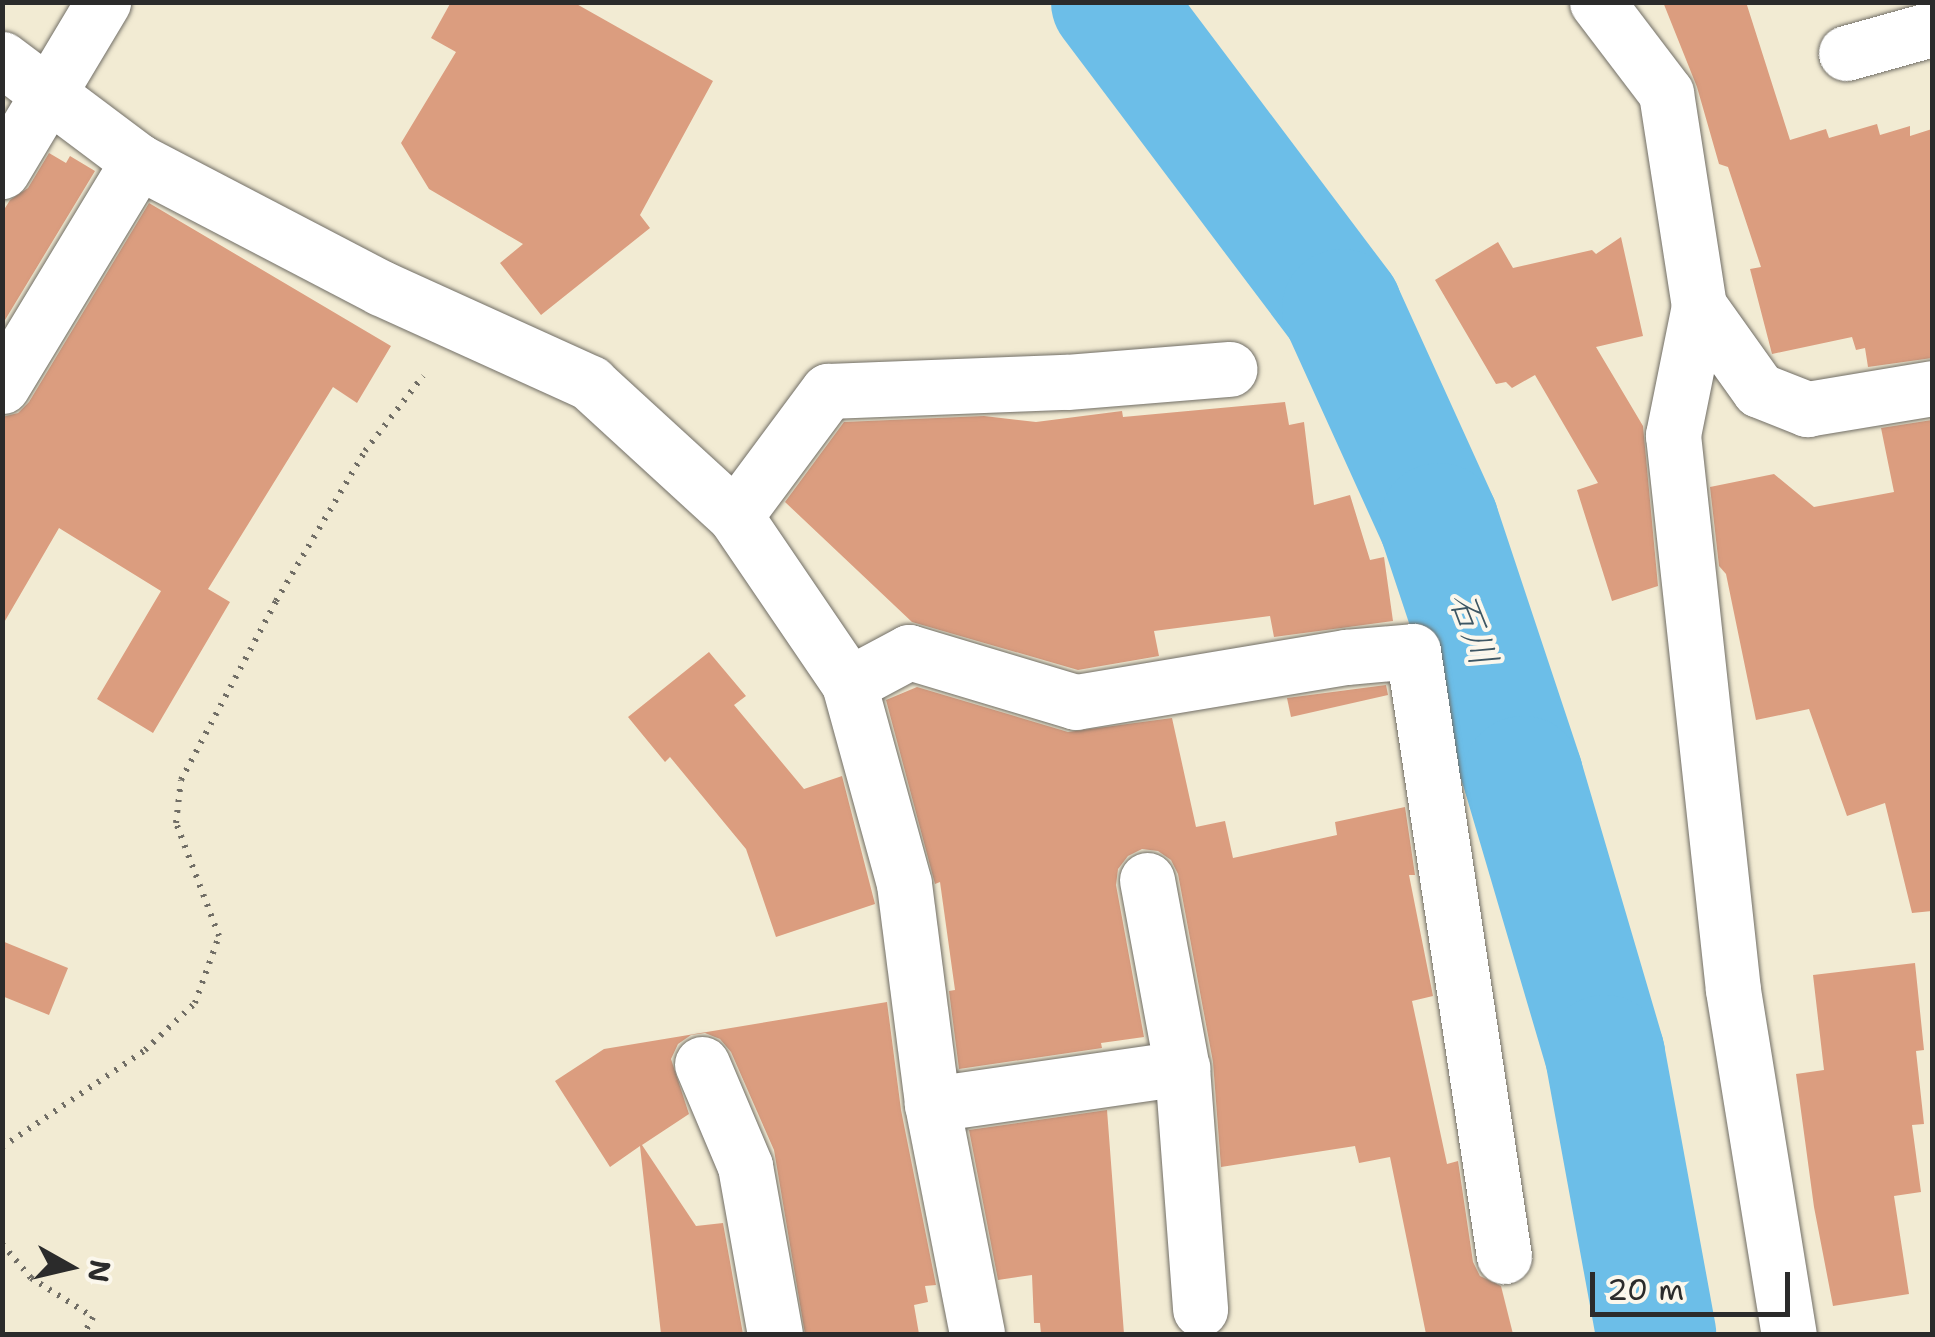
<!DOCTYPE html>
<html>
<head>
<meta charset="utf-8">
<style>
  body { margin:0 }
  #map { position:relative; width:1935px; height:1337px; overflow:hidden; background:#f2ebd3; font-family:"Shantell Sans","Klee One",sans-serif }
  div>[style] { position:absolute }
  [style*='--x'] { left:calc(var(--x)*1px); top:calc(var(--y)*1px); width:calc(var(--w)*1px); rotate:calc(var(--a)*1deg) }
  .river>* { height:120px; margin:-60px; padding:0 60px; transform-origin:60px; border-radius:60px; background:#6cbee8 }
  .building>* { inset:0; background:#db9d7f }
  .path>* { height:6px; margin-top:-3px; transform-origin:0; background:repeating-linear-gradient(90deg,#716e66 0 2.5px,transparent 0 10.5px) }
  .roads { filter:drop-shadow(0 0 2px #716e66) drop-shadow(0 0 2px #716e66) }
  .street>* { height:55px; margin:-27.5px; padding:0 27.5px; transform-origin:27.5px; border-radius:27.5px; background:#fff }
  span { translate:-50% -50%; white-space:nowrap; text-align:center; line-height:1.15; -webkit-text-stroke:8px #fbf7ec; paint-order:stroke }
  .water-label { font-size:38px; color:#3e5764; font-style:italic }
  .frame { position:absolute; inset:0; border:5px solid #2b2b2b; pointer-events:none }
  .north { position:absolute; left:20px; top:1217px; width:100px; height:100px; -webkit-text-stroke:8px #fbf7ec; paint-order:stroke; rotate:98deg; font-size:28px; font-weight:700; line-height:40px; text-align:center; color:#2b2b2b }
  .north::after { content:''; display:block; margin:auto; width:35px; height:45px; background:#2b2b2b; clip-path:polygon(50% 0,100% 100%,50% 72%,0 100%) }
  .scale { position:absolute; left:1590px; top:1272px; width:200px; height:45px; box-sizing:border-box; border:5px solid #2b2b2b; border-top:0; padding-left:12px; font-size:30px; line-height:35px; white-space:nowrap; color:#2b2b2b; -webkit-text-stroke:8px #fbf7ec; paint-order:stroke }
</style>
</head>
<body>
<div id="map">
  <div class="river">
    <div style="--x:1111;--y:2;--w:384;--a:53"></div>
    <div style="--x:1342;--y:309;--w:235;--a:65.6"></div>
    <div style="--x:1439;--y:523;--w:267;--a:71.6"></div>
    <div style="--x:1523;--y:776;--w:291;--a:73.6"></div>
    <div style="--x:1605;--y:1055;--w:284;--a:79.6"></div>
  </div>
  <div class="building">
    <div style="clip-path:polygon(451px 2px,573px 2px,713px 81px,640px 215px,650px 228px,541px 315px,500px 263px,523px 244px,429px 189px,401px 143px,456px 52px,431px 38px)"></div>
    <div style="clip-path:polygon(1663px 2px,1746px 2px,1790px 140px,1826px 129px,1829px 138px,1877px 124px,1880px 135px,1910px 126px,1910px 136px,1932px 129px,1932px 358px,1868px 367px,1865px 348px,1856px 350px,1852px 337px,1772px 354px,1750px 269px,1761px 267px,1728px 167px,1719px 164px,1697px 87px)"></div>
    <div style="clip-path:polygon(49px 153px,66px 163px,70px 156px,95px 171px,2px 325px,2px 213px,10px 200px,28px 188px)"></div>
    <div style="clip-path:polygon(149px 203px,391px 346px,357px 403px,333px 387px,208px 589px,230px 602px,153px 733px,97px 699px,161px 591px,59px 528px,2px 626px,2px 417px,18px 413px,29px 402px)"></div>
    <div style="clip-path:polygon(1621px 237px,1643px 336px,1596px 347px,1643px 426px,1658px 586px,1612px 601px,1577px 490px,1598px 483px,1535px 375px,1512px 388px,1506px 382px,1496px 384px,1435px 280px,1498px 242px,1513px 268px,1592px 250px,1596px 254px)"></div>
    <div style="clip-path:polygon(1285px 402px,1289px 425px,1304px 422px,1314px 505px,1350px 495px,1370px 560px,1384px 557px,1393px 621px,1274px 637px,1270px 616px,1154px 631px,1159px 656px,1078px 670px,912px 622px,785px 502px,844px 422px,984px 416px,1036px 422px,1122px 411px,1123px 417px)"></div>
    <div style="clip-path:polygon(1932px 420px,1932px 911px,1912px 913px,1885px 803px,1847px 816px,1809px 709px,1756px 720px,1726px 574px,1719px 566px,1710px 487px,1774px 474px,1814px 507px,1894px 492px,1881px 428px)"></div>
    <div style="clip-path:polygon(709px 652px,746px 696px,734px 705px,804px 789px,842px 776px,875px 904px,776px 937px,746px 849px,670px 757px,665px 762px,628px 717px)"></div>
    <div style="clip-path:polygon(1386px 685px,1388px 695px,1291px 717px,1287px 698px)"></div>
    <div style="clip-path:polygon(917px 687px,1068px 732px,1172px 718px,1196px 827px,1225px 821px,1233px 858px,1337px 835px,1335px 822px,1405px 807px,1415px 875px,1409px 875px,1433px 996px,1412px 1001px,1447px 1164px,1458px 1161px,1473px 1262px,1480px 1276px,1501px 1286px,1513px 1334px,1426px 1334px,1390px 1157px,1359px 1163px,1355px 1146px,1221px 1167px,1213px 1062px,1178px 874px,1171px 860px,1158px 851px,1142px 849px,1128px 856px,1118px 869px,1116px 885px,1144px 1037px,1101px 1043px,1102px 1048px,959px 1069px,949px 991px,955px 990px,940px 882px,935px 884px,886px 700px)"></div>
    <div style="clip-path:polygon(2px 941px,68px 968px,49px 1015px,2px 996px)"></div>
    <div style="clip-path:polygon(1915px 963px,1924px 1050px,1916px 1051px,1924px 1124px,1912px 1125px,1921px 1192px,1894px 1196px,1909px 1294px,1833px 1306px,1814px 1207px,1796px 1074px,1824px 1070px,1813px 975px)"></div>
    <div style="clip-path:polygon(887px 1002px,901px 1110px,936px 1285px,925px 1286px,928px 1302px,914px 1305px,919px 1334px,805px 1334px,774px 1150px,731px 1052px,720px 1039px,705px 1033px,691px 1035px,678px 1044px,671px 1059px,689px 1114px,642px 1145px,696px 1226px,723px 1223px,743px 1334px,661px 1334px,640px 1146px,610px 1167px,555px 1081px,604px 1049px)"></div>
    <div style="clip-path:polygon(1107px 1110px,1124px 1334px,1041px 1334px,1040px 1323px,1034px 1323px,1032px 1275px,998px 1280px,969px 1130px)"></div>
  </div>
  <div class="path">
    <div style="--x:2;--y:1147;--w:173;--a:-34.1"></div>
    <div style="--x:145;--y:1050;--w:69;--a:-43.2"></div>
    <div style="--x:195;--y:1003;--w:71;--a:-70.3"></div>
    <div style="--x:219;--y:936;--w:121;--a:-110.8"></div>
    <div style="--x:176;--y:823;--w:43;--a:-83.4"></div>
    <div style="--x:181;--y:780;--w:203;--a:-62"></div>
    <div style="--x:276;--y:601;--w:174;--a:-59.3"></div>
    <div style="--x:365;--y:451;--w:95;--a:-52.3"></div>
    <div style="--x:2;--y:1244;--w:45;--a:49.5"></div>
    <div style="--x:31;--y:1278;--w:73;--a:32.2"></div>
    <div style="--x:93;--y:1317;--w:19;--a:118"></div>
  </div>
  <div class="roads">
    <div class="street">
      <div style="--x:1597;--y:2;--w:114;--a:52.8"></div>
      <div style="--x:1666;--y:93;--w:216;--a:81.2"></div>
      <div style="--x:1699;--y:306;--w:132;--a:101.4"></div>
      <div style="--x:1673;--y:435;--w:558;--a:83.83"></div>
      <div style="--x:1733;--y:990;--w:349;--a:80.8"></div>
      <div style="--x:1846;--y:53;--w:89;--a:-15.6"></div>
      <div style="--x:2;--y:59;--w:170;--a:36.9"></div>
      <div style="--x:138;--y:161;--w:274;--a:27.6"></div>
      <div style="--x:381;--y:288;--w:230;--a:24.4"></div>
      <div style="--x:590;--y:383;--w:197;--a:42.5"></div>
      <div style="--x:735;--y:516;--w:203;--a:55.8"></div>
      <div style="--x:849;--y:684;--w:207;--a:74.6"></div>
      <div style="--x:904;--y:884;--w:222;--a:82.7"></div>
      <div style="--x:932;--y:1104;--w:234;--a:78.9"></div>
      <div style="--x:2;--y:171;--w:197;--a:-59.1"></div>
      <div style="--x:1699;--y:306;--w:103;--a:54.5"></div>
      <div style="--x:1759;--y:390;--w:52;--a:21.6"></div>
      <div style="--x:1807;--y:409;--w:127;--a:-9.5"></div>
      <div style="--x:2;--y:386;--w:263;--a:-58.8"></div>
      <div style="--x:735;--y:516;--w:156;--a:-53.4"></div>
      <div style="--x:828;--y:391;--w:239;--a:-2.2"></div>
      <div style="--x:1067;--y:382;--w:163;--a:-4.6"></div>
      <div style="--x:849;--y:684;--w:68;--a:-28.1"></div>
      <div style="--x:909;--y:652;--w:174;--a:16.7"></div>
      <div style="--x:1076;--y:702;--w:274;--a:-9.5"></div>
      <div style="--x:1346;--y:657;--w:67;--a:-5.1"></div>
      <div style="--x:1413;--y:651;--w:612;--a:81.45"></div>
      <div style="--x:1147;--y:880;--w:191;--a:79.5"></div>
      <div style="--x:1182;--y:1068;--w:242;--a:85.7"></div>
      <div style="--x:702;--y:1064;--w:111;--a:67.1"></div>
      <div style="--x:745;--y:1166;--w:171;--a:79.9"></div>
      <div style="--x:932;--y:1104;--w:253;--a:-8.2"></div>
    </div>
  </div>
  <div class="water-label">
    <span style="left:1474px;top:629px;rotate:71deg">石川</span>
  </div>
  <div class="frame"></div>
  <div class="north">N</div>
  <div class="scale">20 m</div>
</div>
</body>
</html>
